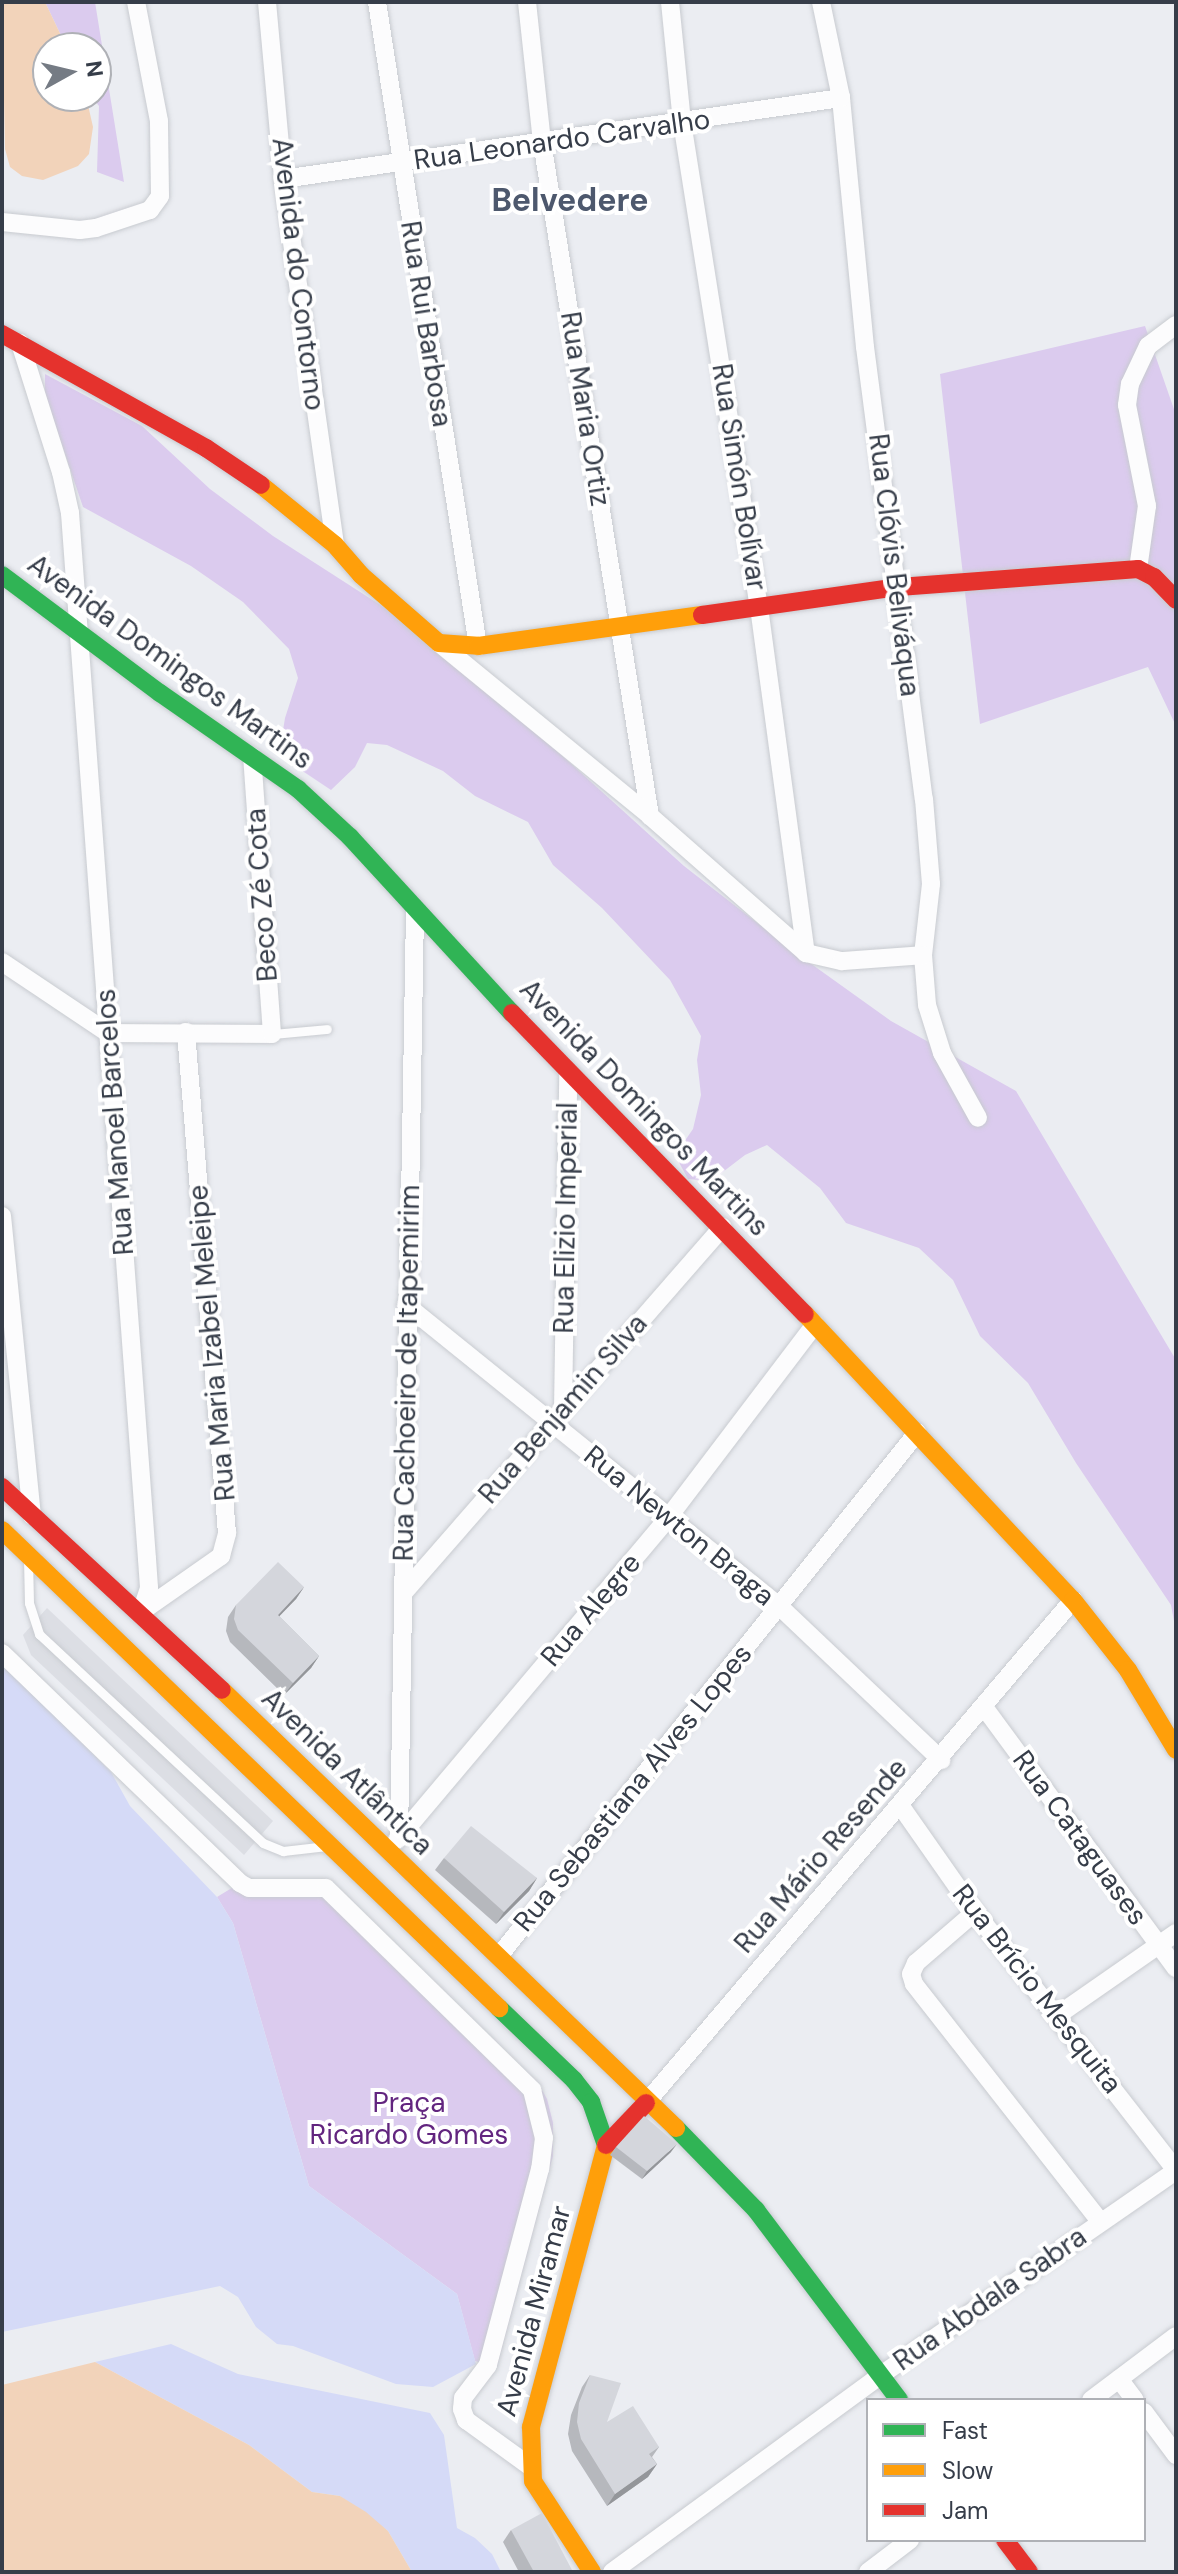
<!DOCTYPE html>
<html>
<head>
<meta charset="utf-8">
<style>
  body { margin:0 }
  #map { position:relative; width:1178px; height:2574px; overflow:hidden; background:#ebedf2; font-family:"DM Sans",sans-serif }
  div>[style] { position:absolute }
  [style*='--x'] { left:calc(var(--x)*1px); top:calc(var(--y)*1px); width:calc(var(--w)*1px); rotate:calc(var(--a)*1deg) }
  .green>* { inset:0; background:#dbcbee }
  .sand>* { inset:0; background:#d5daf7 }
  .parking>* { inset:0; background:#dcdee4 }
  .water>* { inset:0; background:#f2d3ba }
  .roads { filter:drop-shadow(0 0 2px #c8cbd0) drop-shadow(0 0 2px #c8cbd0) }
  .lane>* { height:9px; margin:-4.5px; padding:0 4.5px; transform-origin:4.5px; border-radius:4.5px; background:#fcfcfd }
  .street>* { height:18px; margin:-9px; padding:0 9px; transform-origin:9px; border-radius:9px; background:#fcfcfd }
  .fast>* { height:18px; margin:-9px; padding:0 9px; transform-origin:9px; border-radius:9px; background:#30b455 }
  .slow>* { height:18px; margin:-9px; padding:0 9px; transform-origin:9px; border-radius:9px; background:#ff9f0a }
  .jam>* { height:18px; margin:-9px; padding:0 9px; transform-origin:9px; border-radius:9px; background:#e5322d }
  .wall>* { inset:0; background:#b6b8bd }
  .shaded-wall>* { inset:0; background:#94969a }
  .building>* { inset:0; background:#d4d6dc }
  span { translate:-50% -50%; white-space:nowrap; text-align:center; line-height:1.15; -webkit-text-stroke:8px #fff; paint-order:stroke }
  .street-label { font-size:28px; color:#363d49 }
  .park-label { font-size:28px; color:#62257f }
  .quarter-label { font-size:32px; color:#4d586d; font-weight:700 }
  .frame { position:absolute; inset:0; border:4px solid #363d49; pointer-events:none }
  .legend { position:absolute; left:866px; top:2398px; width:280px; height:144px; box-sizing:border-box; background:#fff; border:2px solid #afb1b6; margin:0; padding:10px 14px; list-style:none; font-size:24px; color:#363d49 }
  .legend li { display:flex; align-items:center; gap:16px; height:40px }
  .legend b { width:40px; border:2px solid #afb1b6 }
  .north { position:absolute; left:32px; top:32px; width:80px; height:80px; box-sizing:border-box; background:#fff; border:2px solid #afb1b6; border-radius:50%; rotate:82deg; font-size:22px; font-weight:700; line-height:32px; text-align:center; color:#363d49 }
  .north::after { content:''; display:block; margin:auto; width:28px; height:36px; background:#757b84; clip-path:polygon(50% 0,100% 100%,50% 72%,0 100%) }
</style>
</head>
<body>
<div id="map">
  <div class="green">
    <div style="clip-path:polygon(45px 2px,95px 2px,124px 182px,97px 172px,99px 106px,91px 96px,96px 96px,96px 48px,67px 48px)"></div>
    <div style="clip-path:polygon(1145px 326px,1176px 415px,1176px 726px,1148px 667px,980px 724px,940px 374px)"></div>
    <div style="clip-path:polygon(45px 374px,142px 426px,210px 489px,273px 536px,385px 608px,464px 667px,684px 866px,796px 953px,891px 1021px,1016px 1091px,1176px 1360px,1176px 1632px,1171px 1605px,1076px 1463px,1028px 1383px,980px 1336px,953px 1280px,919px 1248px,846px 1223px,820px 1188px,767px 1145px,745px 1155px,711px 1181px,688px 1179px,675px 1155px,693px 1129px,701px 1095px,697px 1060px,701px 1036px,670px 980px,602px 908px,553px 865px,528px 822px,475px 796px,443px 771px,387px 745px,367px 743px,355px 767px,331px 790px,301px 770px,280px 749px,285px 718px,298px 678px,289px 649px,243px 602px,191px 566px,83px 507px,45px 395px)"></div>
    <div style="clip-path:polygon(329px 1881px,538px 2083px,547px 2099px,553px 2123px,553px 2156px,497px 2367px,475px 2361px,457px 2294px,309px 2186px,233px 1923px,217px 1897px,240px 1883px)"></div>
  </div>
  <div class="sand">
    <div style="clip-path:polygon(2px 1663px,111px 1772px,130px 1806px,217px 1897px,233px 1923px,309px 2186px,457px 2294px,476px 2364px,433px 2387px,396px 2384px,293px 2346px,277px 2344px,256px 2327px,238px 2297px,220px 2286px,2px 2332px)"></div>
    <div style="clip-path:polygon(171px 2344px,238px 2374px,430px 2413px,444px 2435px,457px 2528px,475px 2538px,492px 2554px,501px 2572px,412px 2572px,388px 2531px,340px 2496px,312px 2492px,249px 2445px,95px 2362px)"></div>
  </div>
  <div class="parking">
    <div style="clip-path:polygon(47px 1608px,273px 1821px,244px 1855px,31px 1655px,23px 1635px)"></div>
  </div>
  <div class="water">
    <div style="clip-path:polygon(2px 2px,45px 2px,67px 48px,48px 48px,48px 96px,86px 96px,93px 127px,89px 154px,78px 166px,43px 180px,22px 176px,10px 167px,5px 149px)"></div>
    <div style="clip-path:polygon(95px 2362px,249px 2445px,312px 2492px,340px 2496px,366px 2512px,388px 2531px,412px 2572px,2px 2572px,2px 2385px)"></div>
  </div>
  <div class="roads">
    <div class="lane">
      <div style="--x:272;--y:1034;--w:55;--a:-5.2"></div>
      <div style="--x:28;--y:1559;--w:44;--a:88.7"></div>
      <div style="--x:29;--y:1603;--w:33;--a:72"></div>
      <div style="--x:39;--y:1634;--w:306;--a:43"></div>
      <div style="--x:263;--y:1843;--w:22;--a:22"></div>
      <div style="--x:283;--y:1851;--w:44;--a:-6.5"></div>
    </div>
    <div class="street">
      <div style="--x:267;--y:2;--w:178;--a:84.8"></div>
      <div style="--x:283;--y:179;--w:370;--a:81.9"></div>
      <div style="--x:377;--y:2;--w:652;--a:81.09"></div>
      <div style="--x:527;--y:2;--w:141;--a:83.9"></div>
      <div style="--x:542;--y:142;--w:683;--a:80.9"></div>
      <div style="--x:670;--y:2;--w:121;--a:84.3"></div>
      <div style="--x:682;--y:122;--w:491;--a:81"></div>
      <div style="--x:759;--y:607;--w:349;--a:82.3"></div>
      <div style="--x:821;--y:2;--w:98;--a:78.2"></div>
      <div style="--x:841;--y:98;--w:250;--a:84.5"></div>
      <div style="--x:865;--y:347;--w:456;--a:82.6"></div>
      <div style="--x:924;--y:799;--w:85;--a:85.3"></div>
      <div style="--x:931;--y:884;--w:71;--a:96.4"></div>
      <div style="--x:923;--y:955;--w:50;--a:85.4"></div>
      <div style="--x:927;--y:1005;--w:50;--a:72.6"></div>
      <div style="--x:942;--y:1053;--w:74;--a:61"></div>
      <div style="--x:283;--y:179;--w:564;--a:-8.26"></div>
      <div style="--x:2;--y:222;--w:78;--a:5.9"></div>
      <div style="--x:80;--y:230;--w:16;--a:-7"></div>
      <div style="--x:96;--y:228;--w:57;--a:-18.4"></div>
      <div style="--x:150;--y:210;--w:17;--a:-54"></div>
      <div style="--x:160;--y:196;--w:75;--a:-90.8"></div>
      <div style="--x:159;--y:121;--w:121;--a:-100.9"></div>
      <div style="--x:20;--y:343;--w:135;--a:72.4"></div>
      <div style="--x:61;--y:472;--w:42;--a:77.6"></div>
      <div style="--x:70;--y:513;--w:1049;--a:85.79"></div>
      <div style="--x:147;--y:1559;--w:29;--a:86"></div>
      <div style="--x:149;--y:1588;--w:25;--a:108"></div>
      <div style="--x:1138;--y:569;--w:64;--a:-81.9"></div>
      <div style="--x:1147;--y:506;--w:103;--a:-101.2"></div>
      <div style="--x:1127;--y:405;--w:21;--a:-82"></div>
      <div style="--x:1130;--y:384;--w:42;--a:-64.7"></div>
      <div style="--x:1148;--y:346;--w:35;--a:-37"></div>
      <div style="--x:439;--y:643;--w:273;--a:39.3"></div>
      <div style="--x:650;--y:816;--w:208;--a:41.3"></div>
      <div style="--x:806;--y:953;--w:37;--a:13"></div>
      <div style="--x:842;--y:961;--w:81;--a:-4.2"></div>
      <div style="--x:2;--y:962;--w:128;--a:33.8"></div>
      <div style="--x:108;--y:1033;--w:164;--a:0.3"></div>
      <div style="--x:272;--y:1034;--w:278;--a:-94.1"></div>
      <div style="--x:2;--y:1216;--w:301;--a:84.3"></div>
      <div style="--x:406;--y:1305;--w:479;--a:38.9"></div>
      <div style="--x:779;--y:1606;--w:224;--a:43.5"></div>
      <div style="--x:563;--y:1410;--w:336;--a:-89.1"></div>
      <div style="--x:405;--y:1591;--w:483;--a:-48.9"></div>
      <div style="--x:141;--y:1612;--w:98;--a:-35"></div>
      <div style="--x:221;--y:1556;--w:24;--a:-75"></div>
      <div style="--x:227;--y:1533;--w:503;--a:-94.68"></div>
      <div style="--x:2;--y:1653;--w:331;--a:44"></div>
      <div style="--x:240;--y:1883;--w:10;--a:29"></div>
      <div style="--x:249;--y:1888;--w:77;--a:0"></div>
      <div style="--x:326;--y:1888;--w:289;--a:44.4"></div>
      <div style="--x:532;--y:2090;--w:49;--a:76"></div>
      <div style="--x:544;--y:2138;--w:31;--a:97"></div>
      <div style="--x:540;--y:2169;--w:203;--a:104.9"></div>
      <div style="--x:488;--y:2365;--w:41;--a:127.1"></div>
      <div style="--x:463;--y:2398;--w:11;--a:95"></div>
      <div style="--x:462;--y:2409;--w:12;--a:70"></div>
      <div style="--x:466;--y:2420;--w:80;--a:35.9"></div>
      <div style="--x:984;--y:1707;--w:324;--a:53.7"></div>
      <div style="--x:900;--y:1805;--w:131;--a:55"></div>
      <div style="--x:975;--y:1912;--w:327;--a:52.1"></div>
      <div style="--x:399;--y:1837;--w:927;--a:-89.01"></div>
      <div style="--x:397;--y:1840;--w:421;--a:-49.9"></div>
      <div style="--x:668;--y:1518;--w:243;--a:-52.8"></div>
      <div style="--x:975;--y:1912;--w:78;--a:139.2"></div>
      <div style="--x:916;--y:1963;--w:12;--a:114"></div>
      <div style="--x:911;--y:1974;--w:10;--a:73"></div>
      <div style="--x:914;--y:1984;--w:301;--a:51.9"></div>
      <div style="--x:499;--y:1956;--w:670;--a:-51.37"></div>
      <div style="--x:1058;--y:2015;--w:144;--a:-34.8"></div>
      <div style="--x:646;--y:2103;--w:660;--a:-49.67"></div>
      <div style="--x:1119;--y:2379;--w:26;--a:53"></div>
      <div style="--x:1091;--y:2400;--w:106;--a:-37"></div>
      <div style="--x:1144;--y:2412;--w:54;--a:53.3"></div>
      <div style="--x:612;--y:2572;--w:333;--a:-36.2"></div>
      <div style="--x:881;--y:2375;--w:359;--a:-34.7"></div>
      <div style="--x:868;--y:2572;--w:53;--a:-37.3"></div>
    </div>
    <div class="fast">
      <div style="--x:2;--y:575;--w:197;--a:36.8"></div>
      <div style="--x:160;--y:693;--w:168;--a:34.8"></div>
      <div style="--x:298;--y:789;--w:71;--a:42.7"></div>
      <div style="--x:350;--y:837;--w:239;--a:47.4"></div>
      <div style="--x:499;--y:2008;--w:104;--a:43.8"></div>
      <div style="--x:574;--y:2080;--w:28;--a:52"></div>
      <div style="--x:591;--y:2102;--w:46;--a:70.8"></div>
      <div style="--x:676;--y:2128;--w:115;--a:45.7"></div>
      <div style="--x:756;--y:2210;--w:238;--a:53"></div>
    </div>
    <div class="slow">
      <div style="--x:261;--y:485;--w:95;--a:39"></div>
      <div style="--x:335;--y:545;--w:40;--a:49"></div>
      <div style="--x:361;--y:575;--w:103;--a:41.1"></div>
      <div style="--x:439;--y:643;--w:39;--a:4"></div>
      <div style="--x:478;--y:646;--w:226;--a:-7.9"></div>
      <div style="--x:805;--y:1314;--w:392;--a:46.9"></div>
      <div style="--x:1073;--y:1600;--w:89;--a:51.8"></div>
      <div style="--x:1128;--y:1670;--w:93;--a:59"></div>
      <div style="--x:2;--y:1530;--w:690;--a:43.88"></div>
      <div style="--x:222;--y:1690;--w:631;--a:43.97"></div>
      <div style="--x:592;--y:2572;--w:108;--a:-123"></div>
      <div style="--x:533;--y:2481;--w:54;--a:-92.1"></div>
      <div style="--x:531;--y:2427;--w:292;--a:-75.1"></div>
    </div>
    <div class="jam">
      <div style="--x:2;--y:334;--w:234;--a:29.2"></div>
      <div style="--x:206;--y:448;--w:66;--a:33.9"></div>
      <div style="--x:702;--y:615;--w:199;--a:-8.1"></div>
      <div style="--x:899;--y:587;--w:240;--a:-4.3"></div>
      <div style="--x:1138;--y:569;--w:18;--a:27"></div>
      <div style="--x:1154;--y:577;--w:32;--a:46"></div>
      <div style="--x:512;--y:1013;--w:420;--a:45.8"></div>
      <div style="--x:2;--y:1487;--w:299;--a:42.7"></div>
      <div style="--x:606;--y:2145;--w:58;--a:-46.4"></div>
      <div style="--x:1005;--y:2540;--w:40;--a:53"></div>
    </div>
  </div>
  <div class="wall">
    <div style="clip-path:polygon(304px 1587px,296px 1599px,279px 1616px,319px 1656px,311px 1668px,284px 1695px,230px 1642px,226px 1631px,228px 1617px,236px 1605px)"></div>
    <div style="clip-path:polygon(444px 1858px,537px 1878px,529px 1891px,496px 1924px,435px 1870px)"></div>
    <div style="clip-path:polygon(616px 2147px,671px 2152px,642px 2179px,610px 2155px)"></div>
    <div style="clip-path:polygon(590px 2375px,607px 2422px,659px 2447px,652px 2457px,657px 2464px,648px 2477px,607px 2506px,572px 2451px,568px 2434px,571px 2415px,582px 2387px)"></div>
    <div style="clip-path:polygon(511px 2530px,573px 2572px,519px 2572px,503px 2542px)"></div>
  </div>
  <div class="shaded-wall">
    <div style="clip-path:polygon(304px 1587px,296px 1599px,269px 1627px,278px 1615px)"></div>
    <div style="clip-path:polygon(319px 1656px,311px 1668px,284px 1695px,293px 1683px)"></div>
    <div style="clip-path:polygon(537px 1878px,529px 1891px,496px 1924px,504px 1912px)"></div>
    <div style="clip-path:polygon(677px 2144px,671px 2152px,642px 2179px,647px 2171px)"></div>
    <div style="clip-path:polygon(657px 2464px,648px 2477px,607px 2506px,615px 2494px)"></div>
  </div>
  <div class="building">
    <div style="clip-path:polygon(278px 1562px,304px 1587px,278px 1615px,319px 1656px,293px 1683px,238px 1630px,234px 1619px,236px 1605px)"></div>
    <div style="clip-path:polygon(471px 1826px,537px 1878px,504px 1912px,444px 1858px)"></div>
    <div style="clip-path:polygon(644px 2116px,677px 2144px,647px 2171px,616px 2147px)"></div>
    <div style="clip-path:polygon(590px 2375px,621px 2383px,607px 2422px,633px 2406px,659px 2447px,649px 2454px,657px 2464px,615px 2494px,581px 2439px,577px 2422px,579px 2403px)"></div>
    <div style="clip-path:polygon(542px 2513px,573px 2572px,534px 2572px,511px 2530px)"></div>
  </div>
  <div class="street-label">
    <span style="left:562px;top:140px;rotate:-8deg">Rua Leonardo Carvalho</span>
    <span style="left:298px;top:274px;rotate:83deg">Avenida do Contorno</span>
    <span style="left:426px;top:324px;rotate:81deg">Rua Rui Barbosa</span>
    <span style="left:585px;top:409px;rotate:81deg">Rua Maria Ortiz</span>
    <span style="left:739px;top:477px;rotate:81deg">Rua Simón Bolívar</span>
    <span style="left:894px;top:565px;rotate:83deg">Rua Clóvis Beliváqua</span>
    <span style="left:170px;top:662px;rotate:36deg">Avenida Domingos Martins</span>
    <span style="left:262px;top:895px;rotate:-94deg">Beco Zé Cota</span>
    <span style="left:644px;top:1108px;rotate:46deg">Avenida Domingos Martins</span>
    <span style="left:115px;top:1122px;rotate:-94deg">Rua Manoel Barcelos</span>
    <span style="left:566px;top:1218px;rotate:-89deg">Rua Elizio Imperial</span>
    <span style="left:212px;top:1343px;rotate:-95deg">Rua Maria Izabel Meleipe</span>
    <span style="left:407px;top:1373px;rotate:-89deg">Rua Cachoeiro de Itapemirim</span>
    <span style="left:563px;top:1409px;rotate:-49deg">Rua Benjamin Silva</span>
    <span style="left:679px;top:1526px;rotate:39deg">Rua Newton Braga</span>
    <span style="left:591px;top:1610px;rotate:-50deg">Rua Alegre</span>
    <span style="left:347px;top:1772px;rotate:44deg">Avenida Atlântica</span>
    <span style="left:633px;top:1788px;rotate:-51deg">Rua Sebastiana Alves Lopes</span>
    <span style="left:1080px;top:1838px;rotate:54deg">Rua Cataguases</span>
    <span style="left:821px;top:1856px;rotate:-49deg">Rua Mário Resende</span>
    <span style="left:1037px;top:1989px;rotate:52deg">Rua Brício Mesquita</span>
    <span style="left:990px;top:2299px;rotate:-35deg">Rua Abdala Sabra</span>
    <span style="left:534px;top:2311px;rotate:-75deg">Avenida Miramar</span>
  </div>
  <div class="park-label">
    <span style="left:409px;top:2119px">Praça<br>Ricardo Gomes</span>
  </div>
  <div class="quarter-label">
    <span style="left:570px;top:200px">Belvedere</span>
  </div>
  <div class="frame"></div>
  <ul class="legend">
  <li><b style="height:10px;background:#30b455"></b>Fast</li>
  <li><b style="height:10px;background:#ff9f0a"></b>Slow</li>
  <li><b style="height:10px;background:#e5322d"></b>Jam</li>
  </ul>
  <div class="north">N</div>
</div>
</body>
</html>
